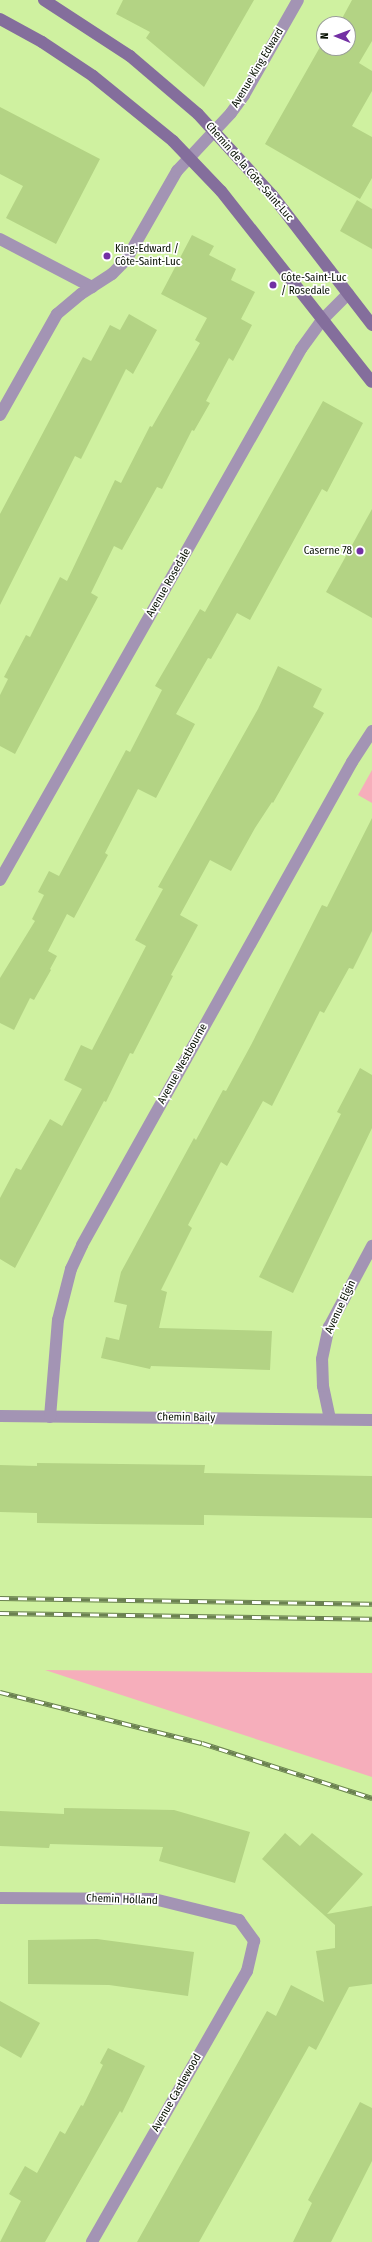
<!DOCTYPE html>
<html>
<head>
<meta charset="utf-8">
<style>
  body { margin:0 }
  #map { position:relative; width:372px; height:2242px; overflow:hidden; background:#cff1a0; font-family:"Fira Sans Condensed",sans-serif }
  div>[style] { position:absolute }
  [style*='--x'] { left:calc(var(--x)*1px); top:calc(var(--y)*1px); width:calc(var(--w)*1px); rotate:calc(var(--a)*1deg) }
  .green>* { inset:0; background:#f6aebb }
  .building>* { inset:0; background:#b3d384 }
  .lane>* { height:12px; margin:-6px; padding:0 6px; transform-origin:6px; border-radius:6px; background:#a394b4 }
  .street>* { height:12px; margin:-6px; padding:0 6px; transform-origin:6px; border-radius:6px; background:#a394b4 }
  .secondary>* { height:12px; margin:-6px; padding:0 6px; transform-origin:6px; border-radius:6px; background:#846e9c }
  .rail>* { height:4.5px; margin-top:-2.25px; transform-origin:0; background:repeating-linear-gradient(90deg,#fff 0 9px,#6b8151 0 18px); box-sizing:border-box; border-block:1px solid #6b8151 }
  .dots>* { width:11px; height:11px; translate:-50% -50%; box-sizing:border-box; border:2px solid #fff; border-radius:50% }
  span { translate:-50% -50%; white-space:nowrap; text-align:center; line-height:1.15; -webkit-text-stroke:3.5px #fff; paint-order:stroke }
  .street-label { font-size:11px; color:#060f00 }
  .poi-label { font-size:11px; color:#060f00 }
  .left { translate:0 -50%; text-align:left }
  .right { translate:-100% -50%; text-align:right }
  .north { position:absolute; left:316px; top:16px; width:40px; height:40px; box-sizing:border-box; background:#fff; border:1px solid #9b9f99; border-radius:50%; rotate:271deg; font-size:11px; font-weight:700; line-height:16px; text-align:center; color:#060f00 }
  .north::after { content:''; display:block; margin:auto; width:14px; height:18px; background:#7330a4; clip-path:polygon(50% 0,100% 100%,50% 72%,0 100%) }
</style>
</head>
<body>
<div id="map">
  <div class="green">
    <div style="clip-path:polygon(372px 770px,372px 803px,358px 795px)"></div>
    <div style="clip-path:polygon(45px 1670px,372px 1673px,372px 1777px)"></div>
  </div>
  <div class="building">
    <div style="clip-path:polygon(123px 0,254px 0,204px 87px,146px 38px,150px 32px,116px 14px)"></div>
    <div style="clip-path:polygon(352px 0,372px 0,372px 41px,359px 63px,372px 71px,372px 91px,352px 126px,372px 137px,372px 178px,360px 199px,265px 144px,324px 40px,324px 50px,348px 48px,348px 24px,339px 24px)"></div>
    <div style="clip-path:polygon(0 107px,100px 159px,56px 244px,6px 218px,23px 186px,0 174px)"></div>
    <div style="clip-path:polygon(357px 200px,372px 209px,372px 249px,340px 231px)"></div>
    <div style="clip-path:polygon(192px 235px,214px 246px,209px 255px,236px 269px,231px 280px,255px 292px,241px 319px,252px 325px,233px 361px,229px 358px,206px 401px,210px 403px,194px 431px,192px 430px,162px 489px,157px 487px,122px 550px,114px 546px,91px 593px,98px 597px,15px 754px,0 746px,0 695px,8px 679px,4px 677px,26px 635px,30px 637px,60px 577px,67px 581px,115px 480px,121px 483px,150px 426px,152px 427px,200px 343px,195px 340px,207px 318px,161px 294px)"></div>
    <div style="clip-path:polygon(129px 314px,157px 330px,133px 374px,126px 369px,81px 459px,75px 456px,0 605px,0 514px,83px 357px,91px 361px,110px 325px,120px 330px)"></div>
    <div style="clip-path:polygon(323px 401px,363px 423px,327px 492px,322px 489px,250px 620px,237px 613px,211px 659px,208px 658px,176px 714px,195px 724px,156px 798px,138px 789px,105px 853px,108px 855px,74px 918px,67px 914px,48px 951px,57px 956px,50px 969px,51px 970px,34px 1000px,30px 998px,14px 1030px,0 1023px,0 978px,35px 921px,32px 919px,44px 895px,38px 892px,49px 871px,59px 876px,126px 750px,130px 752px,162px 690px,155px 686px,200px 609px,205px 612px)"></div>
    <div style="clip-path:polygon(372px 509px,372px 618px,326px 592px)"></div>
    <div style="clip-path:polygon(278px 666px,322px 689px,313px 707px,324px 713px,273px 803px,272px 802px,255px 828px,231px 871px,210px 860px,180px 915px,198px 925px,171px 975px,173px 976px,133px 1054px,130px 1053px,106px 1102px,104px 1101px,15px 1268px,0 1259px,0 1198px,16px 1168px,21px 1170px,50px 1119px,62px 1126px,82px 1089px,64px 1080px,81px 1045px,92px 1050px,146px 946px,135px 940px,163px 889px,158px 887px,258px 709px)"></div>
    <div style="clip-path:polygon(372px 818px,372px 931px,353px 969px,349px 968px,324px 1013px,320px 1011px,272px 1106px,263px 1101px,227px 1166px,221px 1162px,188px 1225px,192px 1228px,161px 1290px,167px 1292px,159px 1328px,272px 1331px,270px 1370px,151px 1366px,150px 1369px,101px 1358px,106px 1337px,119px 1340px,127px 1305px,114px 1302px,121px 1272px,194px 1138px,196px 1140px,223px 1090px,226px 1091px,251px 1045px,322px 905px,327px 907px)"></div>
    <div style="clip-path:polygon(360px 1068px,372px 1075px,372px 1128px,293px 1293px,259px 1277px,341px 1114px,337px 1112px)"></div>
    <div style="clip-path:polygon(37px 1463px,205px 1465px,204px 1473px,372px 1476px,372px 1518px,204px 1515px,204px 1525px,98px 1524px,37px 1523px,37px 1513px,0 1512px,0 1465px,37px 1466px)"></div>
    <div style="clip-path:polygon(64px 1808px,174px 1810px,250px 1832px,235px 1883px,159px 1861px,163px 1847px,50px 1844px,49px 1848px,0 1846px,0 1811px,64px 1814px)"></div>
    <div style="clip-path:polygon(285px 1833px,300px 1846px,312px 1833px,363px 1874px,327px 1914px,372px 1906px,372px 1984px,349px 1987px,316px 2050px,309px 2046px,199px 2242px,137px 2242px,267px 2011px,276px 2016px,291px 1985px,324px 2002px,316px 1951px,335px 1948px,335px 1925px,262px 1859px)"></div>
    <div style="clip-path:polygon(97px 1939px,194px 1952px,188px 1996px,109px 1985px,28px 1984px,28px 1940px)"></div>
    <div style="clip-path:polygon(0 2001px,40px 2023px,21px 2058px,0 2046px)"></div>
    <div style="clip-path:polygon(108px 2048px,145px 2066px,122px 2113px,120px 2111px,45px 2242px,0 2242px,21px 2201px,9px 2194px,25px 2166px,37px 2173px,60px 2131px,65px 2134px,81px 2105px,83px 2106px,103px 2065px,100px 2063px)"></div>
    <div style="clip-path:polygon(360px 2102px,372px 2108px,372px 2161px,331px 2242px,293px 2242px,312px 2203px,308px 2200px)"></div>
  </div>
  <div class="lane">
    <div style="--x:0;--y:239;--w:104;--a:27.6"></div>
  </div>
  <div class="street">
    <div style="--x:0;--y:415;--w:116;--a:-60.6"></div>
    <div style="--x:57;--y:314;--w:31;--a:-40"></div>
    <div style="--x:81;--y:294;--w:37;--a:-33"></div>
    <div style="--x:112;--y:274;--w:20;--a:-45"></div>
    <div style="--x:126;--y:260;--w:103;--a:-60.2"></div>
    <div style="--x:177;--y:171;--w:79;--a:-47"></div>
    <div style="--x:231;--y:113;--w:22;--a:-54"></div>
    <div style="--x:244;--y:95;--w:109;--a:-60.4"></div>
    <div style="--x:0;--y:880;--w:610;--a:-60.45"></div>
    <div style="--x:301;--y:349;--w:36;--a:-54"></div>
    <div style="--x:322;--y:320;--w:37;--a:-45"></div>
    <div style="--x:0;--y:1416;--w:372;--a:0.6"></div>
    <div style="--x:50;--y:1417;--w:97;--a:-85.3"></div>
    <div style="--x:58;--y:1320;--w:53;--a:-75.7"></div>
    <div style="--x:71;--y:1269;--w:26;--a:-65"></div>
    <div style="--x:82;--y:1245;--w:553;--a:-60.79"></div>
    <div style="--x:352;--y:762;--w:37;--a:-57"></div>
    <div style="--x:330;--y:1419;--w:34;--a:-102"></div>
    <div style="--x:323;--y:1386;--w:27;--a:-92"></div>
    <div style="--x:322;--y:1359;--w:33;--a:-78"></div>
    <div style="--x:329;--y:1327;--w:92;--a:-62"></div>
    <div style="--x:0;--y:1898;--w:154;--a:0.4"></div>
    <div style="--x:154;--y:1899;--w:88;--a:13.9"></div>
    <div style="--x:239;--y:1920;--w:26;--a:54"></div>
    <div style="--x:254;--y:1941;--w:31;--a:103"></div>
    <div style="--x:247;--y:1971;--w:312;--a:119.8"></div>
  </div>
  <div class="secondary">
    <div style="--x:44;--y:0;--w:103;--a:33.1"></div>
    <div style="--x:130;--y:56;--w:89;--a:40.5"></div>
    <div style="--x:198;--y:114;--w:110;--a:47.6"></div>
    <div style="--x:272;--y:195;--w:164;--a:52.4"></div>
    <div style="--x:0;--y:19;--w:48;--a:28.7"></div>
    <div style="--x:42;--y:42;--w:61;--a:33.7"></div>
    <div style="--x:93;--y:76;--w:103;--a:39.1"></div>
    <div style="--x:173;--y:141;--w:69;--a:46.2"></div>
    <div style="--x:221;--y:191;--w:243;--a:51.7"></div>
  </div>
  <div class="rail">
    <div style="--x:0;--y:1598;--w:372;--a:0.9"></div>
    <div style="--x:0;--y:1613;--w:372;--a:0.9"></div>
    <div style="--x:0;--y:1692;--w:208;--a:14.2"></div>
    <div style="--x:202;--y:1743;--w:179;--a:17.9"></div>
  </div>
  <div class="dots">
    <div style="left:107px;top:256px;background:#7330a4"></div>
    <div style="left:273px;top:285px;background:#7330a4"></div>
    <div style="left:360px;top:551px;background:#7330a4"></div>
  </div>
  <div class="street-label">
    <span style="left:258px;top:68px;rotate:-59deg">Avenue King Edward</span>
    <span style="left:249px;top:172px;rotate:49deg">Chemin de la Côte-Saint-Luc</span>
    <span style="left:169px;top:583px;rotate:-60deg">Avenue Rosedale</span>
    <span style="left:183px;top:1064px;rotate:-61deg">Avenue Westbourne</span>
    <span style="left:341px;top:1307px;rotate:-65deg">Avenue Elgin</span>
    <span style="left:186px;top:1418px;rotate:1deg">Chemin Baily</span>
    <span style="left:122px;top:1900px;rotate:2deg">Chemin Holland</span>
    <span style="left:177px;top:2093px;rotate:-60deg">Avenue Castlewood</span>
  </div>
  <div class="poi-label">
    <span class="left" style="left:115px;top:256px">King-Edward /<br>Côte-Saint-Luc</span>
    <span class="left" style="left:281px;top:285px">Côte-Saint-Luc<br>/ Rosedale</span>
    <span class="right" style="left:352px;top:551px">Caserne 78</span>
  </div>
  <div class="north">N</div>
</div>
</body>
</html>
